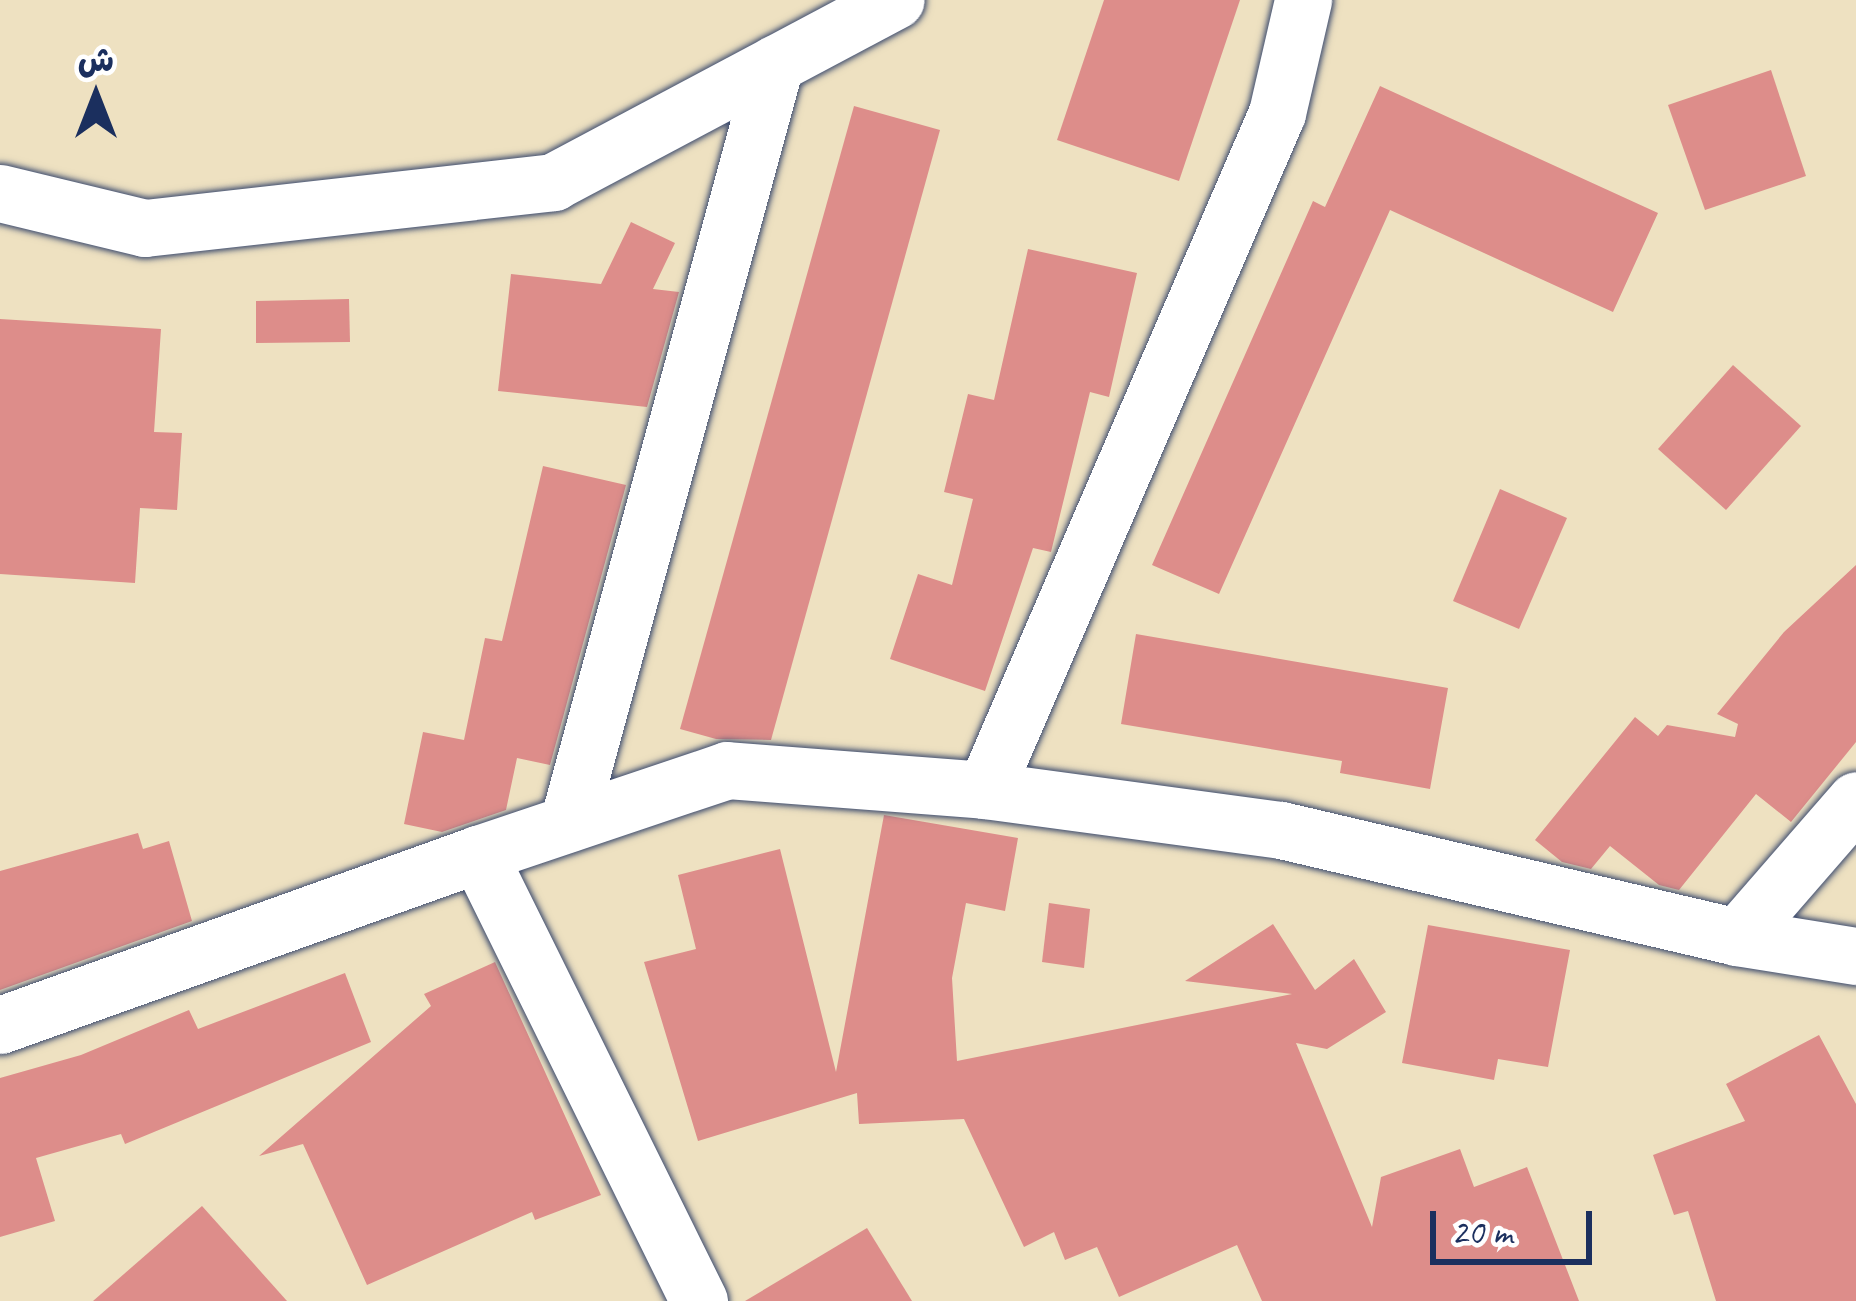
<!DOCTYPE html>
<html>
<head>
<meta charset="utf-8">
<style>
  body { margin:0 }
  #map { position:relative; width:1856px; height:1301px; overflow:hidden; background:#eee1c1; font-family:Caveat,"Playpen Sans Arabic",sans-serif }
  div>[style] { position:absolute }
  [style*='--x'] { left:calc(var(--x)*1px); top:calc(var(--y)*1px); width:calc(var(--w)*1px); rotate:calc(var(--a)*1deg) }
  .building>* { inset:0; background:#dd8d8a }
  .roads { filter:drop-shadow(0 0 3px #3b4a6d) drop-shadow(0 0 3px #3b4a6d) }
  .street>* { height:57px; margin:-28.5px; padding:0 28.5px; transform-origin:28.5px; border-radius:28.5px; background:#fff }
  span { translate:-50% -50%; white-space:nowrap; text-align:center; line-height:1.15; -webkit-text-stroke:9px #fff; paint-order:stroke }
  .north { position:absolute; left:36px; top:36px; width:120px; height:120px; -webkit-text-stroke:9px #fff; paint-order:stroke; rotate:0deg; font-size:33px; font-weight:700; line-height:48px; text-align:center; color:#1b2f5e }
  .north::after { content:''; display:block; margin:auto; width:42px; height:54px; background:#1b2f5e; clip-path:polygon(50% 0,100% 100%,50% 72%,0 100%) }
  .scale { position:absolute; left:1430px; top:1211px; width:162px; height:54px; box-sizing:border-box; border:6px solid #1b2f5e; border-top:0; padding-left:15px; font-size:36px; line-height:42px; white-space:nowrap; color:#1b2f5e; -webkit-text-stroke:9px #fff; paint-order:stroke }
</style>
</head>
<body>
<div id="map">
  <div class="building">
    <div style="clip-path:polygon(1104px 0,1240px 0,1179px 181px,1057px 140px)"></div>
    <div style="clip-path:polygon(1771px 70px,1806px 176px,1705px 210px,1668px 105px)"></div>
    <div style="clip-path:polygon(1380px 86px,1658px 213px,1613px 312px,1390px 210px,1219px 594px,1152px 565px,1313px 201px,1325px 207px)"></div>
    <div style="clip-path:polygon(854px 106px,940px 130px,771px 740px,716px 739px,680px 729px)"></div>
    <div style="clip-path:polygon(631px 222px,675px 243px,653px 289px,679px 292px,647px 407px,498px 391px,511px 274px,601px 284px)"></div>
    <div style="clip-path:polygon(1028px 249px,1137px 273px,1109px 397px,1090px 392px,1051px 552px,1033px 548px,985px 691px,890px 659px,918px 574px,952px 585px,973px 499px,944px 492px,968px 394px,994px 400px)"></div>
    <div style="clip-path:polygon(349px 299px,350px 342px,256px 343px,256px 301px)"></div>
    <div style="clip-path:polygon(0 319px,161px 329px,154px 432px,182px 433px,177px 510px,140px 508px,135px 583px,0 574px)"></div>
    <div style="clip-path:polygon(1733px 365px,1801px 426px,1726px 510px,1658px 449px)"></div>
    <div style="clip-path:polygon(543px 466px,626px 485px,550px 765px,517px 758px,506px 810px,442px 832px,404px 824px,423px 732px,464px 740px,485px 638px,502px 641px)"></div>
    <div style="clip-path:polygon(1500px 489px,1567px 518px,1519px 629px,1453px 601px)"></div>
    <div style="clip-path:polygon(1856px 565px,1856px 742px,1791px 822px,1756px 794px,1679px 890px,1659px 885px,1610px 846px,1591px 869px,1562px 862px,1535px 840px,1635px 717px,1658px 736px,1667px 725px,1735px 737px,1738px 724px,1717px 714px,1784px 632px)"></div>
    <div style="clip-path:polygon(1136px 634px,1448px 688px,1430px 789px,1340px 773px,1342px 761px,1121px 724px)"></div>
    <div style="clip-path:polygon(884px 815px,1018px 838px,1005px 911px,966px 903px,952px 978px,957px 1061px,1292px 994px,1185px 981px,1273px 924px,1315px 990px,1354px 959px,1386px 1012px,1327px 1049px,1296px 1043px,1372px 1227px,1381px 1177px,1460px 1149px,1474px 1187px,1527px 1167px,1579px 1301px,1262px 1301px,1237px 1245px,1119px 1297px,1097px 1247px,1065px 1260px,1054px 1232px,1024px 1247px,964px 1119px,859px 1124px,857px 1093px,698px 1141px,644px 962px,696px 949px,678px 875px,780px 849px,836px 1072px)"></div>
    <div style="clip-path:polygon(138px 833px,143px 849px,169px 841px,192px 921px,0 990px,0 871px)"></div>
    <div style="clip-path:polygon(1049px 903px,1090px 909px,1084px 968px,1042px 962px)"></div>
    <div style="clip-path:polygon(1428px 925px,1570px 950px,1548px 1067px,1498px 1059px,1494px 1080px,1402px 1063px)"></div>
    <div style="clip-path:polygon(495px 962px,601px 1195px,535px 1220px,532px 1212px,367px 1285px,303px 1144px,259px 1156px,431px 1006px,424px 994px)"></div>
    <div style="clip-path:polygon(345px 973px,371px 1042px,125px 1144px,121px 1134px,36px 1158px,55px 1221px,0 1237px,0 1078px,81px 1055px,189px 1010px,198px 1029px)"></div>
    <div style="clip-path:polygon(1819px 1035px,1856px 1104px,1856px 1301px,1716px 1301px,1688px 1211px,1674px 1215px,1653px 1155px,1745px 1121px,1726px 1084px)"></div>
    <div style="clip-path:polygon(202px 1206px,287px 1301px,93px 1301px)"></div>
    <div style="clip-path:polygon(867px 1228px,912px 1301px,745px 1301px)"></div>
  </div>
  <div class="roads">
    <div class="street">
      <div style="--x:0;--y:193;--w:149;--a:13.6"></div>
      <div style="--x:145;--y:228;--w:411;--a:-6.4"></div>
      <div style="--x:553;--y:182;--w:388;--a:-28"></div>
      <div style="--x:985;--y:790;--w:737;--a:-66.67"></div>
      <div style="--x:1277;--y:113;--w:116;--a:-77"></div>
      <div style="--x:568;--y:823;--w:787;--a:-74.74"></div>
      <div style="--x:1737;--y:937;--w:181;--a:-49"></div>
      <div style="--x:0;--y:1025;--w:508;--a:-19.68"></div>
      <div style="--x:699;--y:1301;--w:499;--a:-116.3"></div>
      <div style="--x:478;--y:854;--w:263;--a:-18.6"></div>
      <div style="--x:727;--y:770;--w:259;--a:4.4"></div>
      <div style="--x:985;--y:790;--w:299;--a:7.7"></div>
      <div style="--x:1281;--y:830;--w:468;--a:13.2"></div>
      <div style="--x:1737;--y:937;--w:121;--a:9.1"></div>
    </div>
  </div>
  <div class="north">ش</div>
  <div class="scale">20 m</div>
</div>
</body>
</html>
